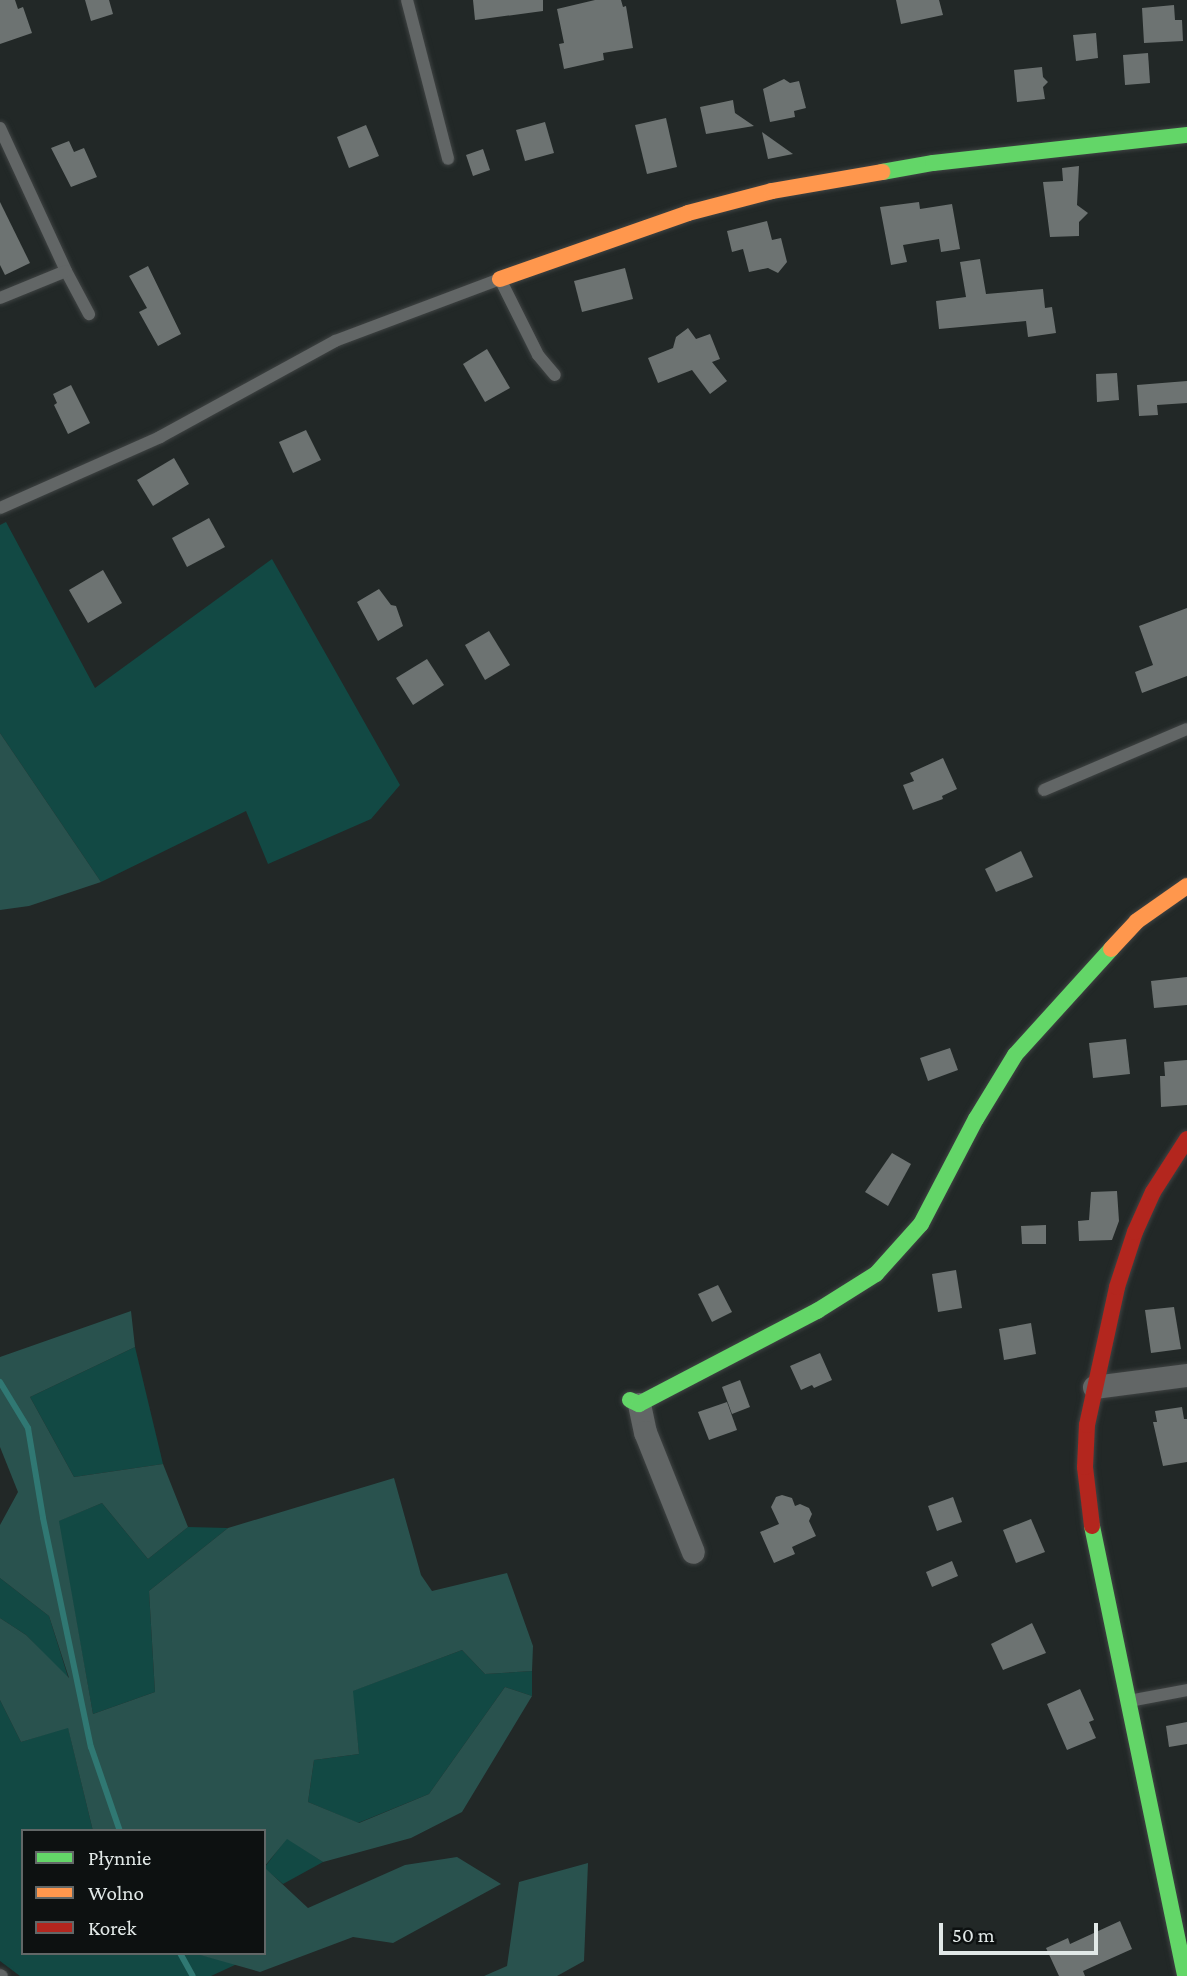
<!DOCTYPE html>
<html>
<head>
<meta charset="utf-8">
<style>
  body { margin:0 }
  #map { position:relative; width:1187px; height:1976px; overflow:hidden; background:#222827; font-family:"Crimson Pro",serif }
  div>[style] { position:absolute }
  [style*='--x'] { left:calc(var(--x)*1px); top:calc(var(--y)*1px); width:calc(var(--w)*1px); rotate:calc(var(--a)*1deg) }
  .green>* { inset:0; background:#124944 }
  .forest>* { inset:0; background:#29524e }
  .stream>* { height:6px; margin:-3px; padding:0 3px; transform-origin:3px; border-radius:3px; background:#307873 }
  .building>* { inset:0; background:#6d7372 }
  .roads { filter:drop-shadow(0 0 2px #3f4343) drop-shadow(0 0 2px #3f4343) }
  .lane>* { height:12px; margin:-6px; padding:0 6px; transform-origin:6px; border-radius:6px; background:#626666 }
  .street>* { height:23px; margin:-11.5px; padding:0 11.5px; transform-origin:11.5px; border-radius:11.5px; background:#626666 }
  .fast>* { height:16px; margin:-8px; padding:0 8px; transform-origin:8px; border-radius:8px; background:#63d668 }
  .slow>* { height:16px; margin:-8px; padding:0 8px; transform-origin:8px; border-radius:8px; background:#ff974d }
  .jam>* { height:16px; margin:-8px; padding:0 8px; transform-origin:8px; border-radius:8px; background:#b3261e }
  span { translate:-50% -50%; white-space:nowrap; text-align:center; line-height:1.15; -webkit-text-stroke:7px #0d1111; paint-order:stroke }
  .legend { position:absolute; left:21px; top:1829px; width:245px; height:126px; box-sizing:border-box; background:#0d1111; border:2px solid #626767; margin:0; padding:9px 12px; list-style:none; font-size:21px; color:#e1e8e7 }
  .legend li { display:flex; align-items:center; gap:14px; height:35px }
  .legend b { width:35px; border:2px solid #626767 }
  .scale { position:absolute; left:939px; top:1923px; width:159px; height:32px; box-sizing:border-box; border:4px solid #e1e8e7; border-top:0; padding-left:9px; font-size:21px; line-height:24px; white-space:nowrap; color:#e1e8e7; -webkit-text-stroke:5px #0d1111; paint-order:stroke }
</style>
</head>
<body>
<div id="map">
  <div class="green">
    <div style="clip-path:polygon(6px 522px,95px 688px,272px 559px,400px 785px,371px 819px,268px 864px,246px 811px,101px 882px,0 733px,0 525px)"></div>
    <div style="clip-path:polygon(135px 1347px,163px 1464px,74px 1477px,30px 1397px)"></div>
    <div style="clip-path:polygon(102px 1503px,148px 1559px,188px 1527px,228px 1528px,149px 1591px,155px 1692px,93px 1714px,58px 1521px)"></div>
    <div style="clip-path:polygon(0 1578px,49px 1616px,69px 1680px,26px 1635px,0 1618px)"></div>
    <div style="clip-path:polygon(462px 1650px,485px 1674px,532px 1671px,532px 1696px,505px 1687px,429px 1794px,358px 1823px,308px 1802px,314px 1760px,359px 1754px,352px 1691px)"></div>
    <div style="clip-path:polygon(0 1700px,21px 1742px,68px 1727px,93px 1831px,23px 1831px,23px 1953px,193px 1953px,237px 1964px,211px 1976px,20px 1976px,0 1961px)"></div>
    <div style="clip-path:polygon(287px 1838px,323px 1862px,283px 1884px,264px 1868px)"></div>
  </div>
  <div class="forest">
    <div style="clip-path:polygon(0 733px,101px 882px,29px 906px,0 910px)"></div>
    <div style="clip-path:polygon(131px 1311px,135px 1347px,30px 1397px,74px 1477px,163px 1464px,188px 1527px,148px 1559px,102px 1503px,59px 1521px,93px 1714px,155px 1692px,149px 1591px,228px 1528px,394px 1478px,421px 1575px,432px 1591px,507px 1573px,533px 1646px,532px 1671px,485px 1674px,462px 1650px,353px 1691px,359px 1754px,314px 1760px,308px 1802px,359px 1823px,429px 1794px,505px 1687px,532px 1696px,462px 1812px,411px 1838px,323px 1862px,287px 1839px,264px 1867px,308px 1908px,405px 1865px,457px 1857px,501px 1884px,393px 1943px,353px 1937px,260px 1972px,193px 1953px,264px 1953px,264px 1831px,93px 1831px,68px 1728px,21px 1742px,0 1700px,0 1618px,26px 1635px,69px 1678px,49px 1616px,0 1578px,0 1525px,18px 1492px,0 1447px,0 1357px)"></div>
    <div style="clip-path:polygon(588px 1863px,584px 1961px,557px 1976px,484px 1976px,507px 1966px,519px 1882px)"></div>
  </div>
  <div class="stream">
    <div style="--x:0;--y:1382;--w:54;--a:58.7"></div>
    <div style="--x:28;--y:1428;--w:91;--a:80.5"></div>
    <div style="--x:43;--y:1518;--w:234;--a:78.2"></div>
    <div style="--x:91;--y:1747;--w:89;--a:71"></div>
    <div style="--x:180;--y:1953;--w:26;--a:61"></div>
  </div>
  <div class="building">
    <div style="clip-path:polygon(0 0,15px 0,18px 9px,23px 7px,32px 33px,0 44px)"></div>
    <div style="clip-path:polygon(85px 0,109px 0,113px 14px,91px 21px)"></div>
    <div style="clip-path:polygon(473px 0,543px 0,543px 11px,475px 20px)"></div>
    <div style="clip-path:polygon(595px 0,621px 0,623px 7px,626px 6px,633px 48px,603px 53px,604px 60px,564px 69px,559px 44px,564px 43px,557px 9px)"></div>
    <div style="clip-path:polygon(896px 0,939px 0,943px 15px,901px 24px)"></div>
    <div style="clip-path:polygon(1174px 5px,1175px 20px,1182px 20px,1183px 41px,1144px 43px,1142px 8px)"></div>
    <div style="clip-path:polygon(1096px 33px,1098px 58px,1076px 61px,1073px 35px)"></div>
    <div style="clip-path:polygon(1148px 53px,1150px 83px,1125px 85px,1123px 55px)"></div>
    <div style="clip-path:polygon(1042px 67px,1043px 77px,1048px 82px,1043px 87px,1045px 99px,1017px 102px,1014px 70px)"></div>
    <div style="clip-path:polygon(784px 79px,790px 83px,799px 81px,806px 108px,794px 111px,795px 117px,770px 122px,763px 89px)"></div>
    <div style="clip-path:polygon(733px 100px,735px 113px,754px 126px,706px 134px,700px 107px)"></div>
    <div style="clip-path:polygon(666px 118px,677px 167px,647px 174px,635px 125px)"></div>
    <div style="clip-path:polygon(545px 122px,554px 153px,525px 161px,516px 130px)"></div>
    <div style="clip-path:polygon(366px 125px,379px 156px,349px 168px,337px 137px)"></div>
    <div style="clip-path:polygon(762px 132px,793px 154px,768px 159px)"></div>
    <div style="clip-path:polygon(69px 141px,74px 152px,84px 148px,97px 177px,71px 187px,51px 148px)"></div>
    <div style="clip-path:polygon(483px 149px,490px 170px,473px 176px,466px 155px)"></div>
    <div style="clip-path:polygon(1079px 166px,1077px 205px,1088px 213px,1079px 222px,1079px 236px,1050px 237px,1043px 182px,1063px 181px,1062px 168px)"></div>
    <div style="clip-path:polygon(0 202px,30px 263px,5px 275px,0 265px)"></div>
    <div style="clip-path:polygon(919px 202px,920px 209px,952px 204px,960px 249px,941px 252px,939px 239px,903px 245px,907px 262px,891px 265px,880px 207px)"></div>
    <div style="clip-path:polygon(767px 221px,772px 240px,781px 238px,787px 262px,778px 273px,768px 268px,749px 272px,743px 249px,732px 252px,727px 231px)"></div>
    <div style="clip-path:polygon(980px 259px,986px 294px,1043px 289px,1045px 308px,1052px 307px,1056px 333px,1028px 337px,1026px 321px,939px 329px,936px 301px,966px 297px,960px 262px)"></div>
    <div style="clip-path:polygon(148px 266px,181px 334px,158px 346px,139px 312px,147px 308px,129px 276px)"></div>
    <div style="clip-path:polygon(625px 268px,633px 299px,582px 312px,574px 281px)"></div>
    <div style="clip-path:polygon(688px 328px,696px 339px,710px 334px,720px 359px,712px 362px,727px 381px,710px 394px,692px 370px,658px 383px,648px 358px,673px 348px,676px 337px)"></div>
    <div style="clip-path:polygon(487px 349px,510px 388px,485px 402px,463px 364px)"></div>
    <div style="clip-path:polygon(1117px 373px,1119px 400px,1097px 402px,1096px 374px)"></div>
    <div style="clip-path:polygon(1187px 381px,1187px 403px,1157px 405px,1158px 415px,1139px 416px,1137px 385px)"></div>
    <div style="clip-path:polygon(71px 385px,90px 423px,68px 434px,54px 405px,57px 403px,53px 394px)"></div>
    <div style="clip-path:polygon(306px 430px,321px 460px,293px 473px,279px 442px)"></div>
    <div style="clip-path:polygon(174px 458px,189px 484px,153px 506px,137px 480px)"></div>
    <div style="clip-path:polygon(209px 518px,225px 547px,187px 567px,172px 538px)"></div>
    <div style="clip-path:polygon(103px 570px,122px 603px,88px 623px,69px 590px)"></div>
    <div style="clip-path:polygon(379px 589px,391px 605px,396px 606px,403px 626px,378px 641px,357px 602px)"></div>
    <div style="clip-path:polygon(1187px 608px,1187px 676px,1142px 693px,1135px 672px,1153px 665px,1139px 626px)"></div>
    <div style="clip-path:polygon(489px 631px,510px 665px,485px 680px,465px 645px)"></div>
    <div style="clip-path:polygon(427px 659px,444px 685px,413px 705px,396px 678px)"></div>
    <div style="clip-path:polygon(943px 758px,957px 789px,942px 796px,943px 799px,913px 810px,903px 785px,914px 781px,910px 773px)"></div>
    <div style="clip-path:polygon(1021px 851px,1033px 877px,996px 892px,985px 869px)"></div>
    <div style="clip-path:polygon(1187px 977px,1187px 1005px,1154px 1008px,1151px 981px)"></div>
    <div style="clip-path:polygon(1126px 1039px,1130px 1074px,1093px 1078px,1089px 1043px)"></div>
    <div style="clip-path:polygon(950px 1048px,958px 1070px,928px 1081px,920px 1058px)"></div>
    <div style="clip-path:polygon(1187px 1060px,1187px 1105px,1161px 1107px,1160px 1076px,1165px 1076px,1164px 1062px)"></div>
    <div style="clip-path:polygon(892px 1153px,911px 1164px,888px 1206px,865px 1192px)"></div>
    <div style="clip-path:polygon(1117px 1191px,1119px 1221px,1112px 1240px,1079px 1241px,1078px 1221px,1089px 1220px,1091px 1192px)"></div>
    <div style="clip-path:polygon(1046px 1225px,1046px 1244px,1022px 1244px,1021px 1226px)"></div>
    <div style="clip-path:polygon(956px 1270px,962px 1308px,938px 1312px,932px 1274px)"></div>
    <div style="clip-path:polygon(718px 1285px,732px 1312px,712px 1322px,698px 1294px)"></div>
    <div style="clip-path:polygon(1174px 1307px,1181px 1349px,1151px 1353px,1145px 1310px)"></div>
    <div style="clip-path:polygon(1031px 1323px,1036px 1354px,1004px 1360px,999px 1329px)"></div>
    <div style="clip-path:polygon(820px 1353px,832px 1380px,814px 1388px,812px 1385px,801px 1390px,790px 1366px)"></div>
    <div style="clip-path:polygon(740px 1380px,750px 1407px,732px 1414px,722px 1387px)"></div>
    <div style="clip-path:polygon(727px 1402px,737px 1430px,709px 1440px,698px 1412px)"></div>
    <div style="clip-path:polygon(1182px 1407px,1184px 1419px,1187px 1419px,1187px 1462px,1163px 1466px,1153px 1422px,1157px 1422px,1155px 1411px)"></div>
    <div style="clip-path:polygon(782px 1495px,792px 1498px,795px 1506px,800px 1504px,809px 1508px,812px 1514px,809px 1521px,816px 1536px,792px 1547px,795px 1554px,774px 1563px,760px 1532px,779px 1524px,771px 1507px,776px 1497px)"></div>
    <div style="clip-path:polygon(953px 1497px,962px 1522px,937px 1531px,928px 1506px)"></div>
    <div style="clip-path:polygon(1031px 1519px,1045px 1552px,1016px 1563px,1003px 1530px)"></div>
    <div style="clip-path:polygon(952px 1561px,958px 1576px,932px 1587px,926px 1572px)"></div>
    <div style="clip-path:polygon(1032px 1623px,1046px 1653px,1003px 1670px,991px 1644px)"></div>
    <div style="clip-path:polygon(1080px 1689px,1094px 1720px,1089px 1722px,1096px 1738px,1067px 1750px,1047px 1704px)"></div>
    <div style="clip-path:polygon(1187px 1722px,1187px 1744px,1169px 1747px,1166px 1726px)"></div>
    <div style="clip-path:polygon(1120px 1921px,1132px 1949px,1083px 1971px,1085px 1976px,1059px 1976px,1046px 1948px,1068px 1938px,1070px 1944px)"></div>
  </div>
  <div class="roads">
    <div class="lane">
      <div style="--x:407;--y:0;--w:164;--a:75.5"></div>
      <div style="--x:0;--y:128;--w:157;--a:65.2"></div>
      <div style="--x:66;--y:271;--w:49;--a:61.9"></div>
      <div style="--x:0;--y:298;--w:71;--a:-22.2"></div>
      <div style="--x:0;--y:508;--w:175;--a:-23.9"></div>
      <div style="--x:160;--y:437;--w:200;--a:-28.7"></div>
      <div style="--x:335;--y:341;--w:176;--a:-20.6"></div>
      <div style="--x:500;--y:279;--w:85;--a:63.4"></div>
      <div style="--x:538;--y:355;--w:26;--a:50"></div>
      <div style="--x:1044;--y:790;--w:155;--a:-23.1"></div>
      <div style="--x:1129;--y:1701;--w:59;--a:-10.7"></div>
      <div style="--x:0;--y:1975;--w:2;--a:27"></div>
    </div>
    <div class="street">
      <div style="--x:1094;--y:1387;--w:94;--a:-7.4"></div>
      <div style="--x:639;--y:1404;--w:29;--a:78"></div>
      <div style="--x:645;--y:1432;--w:129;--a:68.2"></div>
    </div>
    <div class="fast">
      <div style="--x:882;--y:172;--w:52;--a:-10"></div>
      <div style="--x:933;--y:163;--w:256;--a:-6.3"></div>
      <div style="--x:630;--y:1400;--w:10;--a:24"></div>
      <div style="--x:639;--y:1404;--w:201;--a:-27.6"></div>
      <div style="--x:817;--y:1311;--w:70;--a:-32.1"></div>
      <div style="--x:876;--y:1274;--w:67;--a:-48"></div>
      <div style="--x:921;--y:1224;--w:119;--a:-62.4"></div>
      <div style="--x:976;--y:1119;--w:75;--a:-58.6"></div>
      <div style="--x:1015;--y:1055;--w:143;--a:-47.8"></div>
      <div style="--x:1092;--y:1526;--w:460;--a:78.3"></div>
    </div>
    <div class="slow">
      <div style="--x:500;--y:279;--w:199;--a:-19.3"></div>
      <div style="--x:688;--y:213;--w:87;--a:-14.7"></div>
      <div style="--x:772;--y:191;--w:112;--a:-9.8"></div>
      <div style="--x:1111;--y:949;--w:38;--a:-47"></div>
      <div style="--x:1137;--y:921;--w:61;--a:-35"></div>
    </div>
    <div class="jam">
      <div style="--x:1092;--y:1526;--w:59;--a:-96.8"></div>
      <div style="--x:1085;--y:1467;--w:42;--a:-87.3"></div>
      <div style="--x:1087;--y:1425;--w:141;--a:-77.7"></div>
      <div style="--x:1117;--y:1287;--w:58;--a:-71.9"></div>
      <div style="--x:1135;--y:1232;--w:44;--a:-65.8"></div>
      <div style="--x:1153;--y:1192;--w:63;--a:-57.3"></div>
    </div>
  </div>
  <ul class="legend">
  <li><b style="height:9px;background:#63d668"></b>Płynnie</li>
  <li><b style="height:9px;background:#ff974d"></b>Wolno</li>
  <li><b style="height:9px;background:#b3261e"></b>Korek</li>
  </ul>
  <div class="scale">50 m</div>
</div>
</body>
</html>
